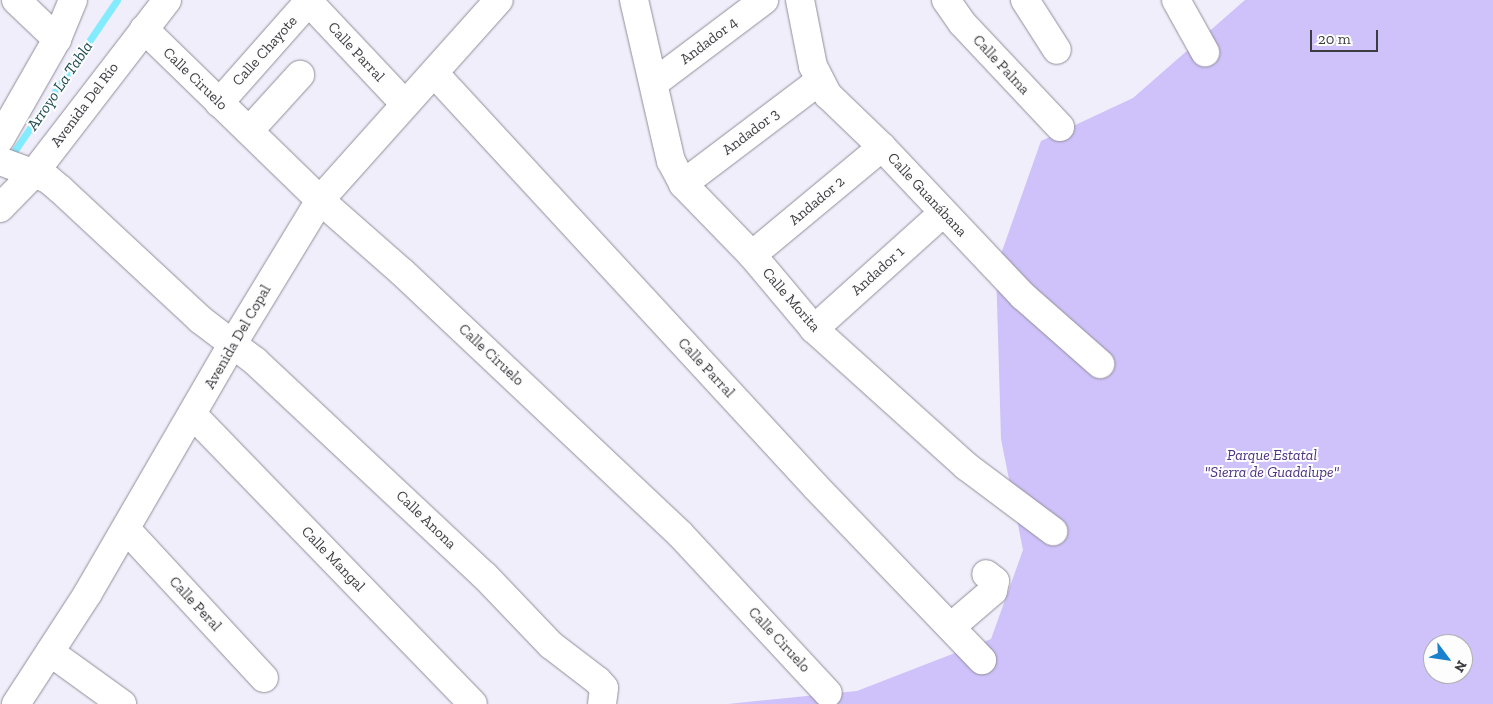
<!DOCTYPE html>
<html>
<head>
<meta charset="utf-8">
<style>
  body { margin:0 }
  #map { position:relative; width:1493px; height:704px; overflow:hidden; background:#f0eefa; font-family:"Zilla Slab",serif }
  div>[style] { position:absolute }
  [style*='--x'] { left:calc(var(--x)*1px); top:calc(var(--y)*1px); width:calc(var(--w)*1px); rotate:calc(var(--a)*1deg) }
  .green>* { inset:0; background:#cfc1f9 }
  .stream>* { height:7px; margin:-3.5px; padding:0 3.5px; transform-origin:3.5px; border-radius:3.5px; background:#82ebfe }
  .roads { filter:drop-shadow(0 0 1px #908e99) drop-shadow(0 0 1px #908e99) }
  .minor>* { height:28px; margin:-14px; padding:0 14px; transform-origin:14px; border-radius:14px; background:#fff }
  span { translate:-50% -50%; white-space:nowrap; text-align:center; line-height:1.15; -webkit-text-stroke:4px #fdfdfd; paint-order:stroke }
  .street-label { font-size:15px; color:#3d3c40 }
  .park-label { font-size:15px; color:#4d3182; font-style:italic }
  .water-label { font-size:16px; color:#1c4b53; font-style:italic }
  .north { position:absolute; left:1423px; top:634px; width:50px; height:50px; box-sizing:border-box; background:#fdfdfd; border:1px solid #b0b0b1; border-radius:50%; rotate:121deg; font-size:14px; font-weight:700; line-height:20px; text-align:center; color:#3d3c40 }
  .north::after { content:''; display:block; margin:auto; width:18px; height:22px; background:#1a82cc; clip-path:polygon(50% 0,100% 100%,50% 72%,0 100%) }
  .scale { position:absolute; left:1310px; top:30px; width:68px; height:22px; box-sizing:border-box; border:2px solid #3d3c40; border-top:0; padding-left:6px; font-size:15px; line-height:18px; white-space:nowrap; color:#3d3c40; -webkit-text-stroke:4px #fdfdfd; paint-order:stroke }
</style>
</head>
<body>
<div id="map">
  <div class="green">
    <div style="clip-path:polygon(evenodd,1245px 0,1493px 0,1493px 704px,728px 704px,857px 691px,991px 639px,1023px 550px,1001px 439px,996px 268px,1041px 141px,1133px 98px,1245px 0,1433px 644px,1463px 644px,1463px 674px,1433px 674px,1433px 644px)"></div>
  </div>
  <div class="stream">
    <div style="--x:9;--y:159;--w:192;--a:-55.8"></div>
  </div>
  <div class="roads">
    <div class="minor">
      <div style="--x:16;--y:0;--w:57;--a:43.6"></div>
      <div style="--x:307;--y:0;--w:143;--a:46.7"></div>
      <div style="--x:634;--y:0;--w:165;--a:77.1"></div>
      <div style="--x:671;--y:161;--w:26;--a:62"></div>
      <div style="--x:683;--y:184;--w:99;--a:45.8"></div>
      <div style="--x:752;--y:255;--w:97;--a:50"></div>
      <div style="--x:814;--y:329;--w:205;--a:42"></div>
      <div style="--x:966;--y:466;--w:109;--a:36.8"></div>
      <div style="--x:800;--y:0;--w:67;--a:78.9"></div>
      <div style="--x:813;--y:66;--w:33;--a:63"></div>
      <div style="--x:828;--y:95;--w:75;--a:43.9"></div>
      <div style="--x:882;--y:147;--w:205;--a:46.6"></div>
      <div style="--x:1023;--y:296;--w:103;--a:41.4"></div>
      <div style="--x:946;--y:0;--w:28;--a:55"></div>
      <div style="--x:962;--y:23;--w:143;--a:46.7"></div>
      <div style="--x:1025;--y:0;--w:59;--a:57.4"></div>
      <div style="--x:1176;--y:0;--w:60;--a:60.9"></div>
      <div style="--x:144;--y:29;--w:245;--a:44.2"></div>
      <div style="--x:320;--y:200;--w:109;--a:41.3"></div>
      <div style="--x:402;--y:272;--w:382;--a:43.3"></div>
      <div style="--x:680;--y:534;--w:217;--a:47.1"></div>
      <div style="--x:434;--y:73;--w:563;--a:47.3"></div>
      <div style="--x:816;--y:487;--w:240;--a:46.2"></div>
      <div style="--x:654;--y:83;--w:138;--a:-37"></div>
      <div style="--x:219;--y:103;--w:137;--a:-48.5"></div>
      <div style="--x:249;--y:131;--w:76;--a:-47.7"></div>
      <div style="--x:0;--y:139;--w:115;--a:-60.3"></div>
      <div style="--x:57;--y:39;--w:42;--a:-67.7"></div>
      <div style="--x:0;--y:161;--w:51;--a:20.6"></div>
      <div style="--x:48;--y:179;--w:16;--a:40"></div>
      <div style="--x:60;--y:189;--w:192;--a:42.9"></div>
      <div style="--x:201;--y:320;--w:68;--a:37.2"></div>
      <div style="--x:255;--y:361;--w:313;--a:43.1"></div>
      <div style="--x:484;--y:575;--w:97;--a:46.3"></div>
      <div style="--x:551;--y:645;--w:59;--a:37.5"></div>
      <div style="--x:598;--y:681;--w:9;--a:49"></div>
      <div style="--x:604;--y:688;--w:16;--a:97"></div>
      <div style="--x:683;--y:184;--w:171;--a:-37.1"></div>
      <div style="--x:0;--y:208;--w:49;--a:-45.8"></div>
      <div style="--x:34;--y:173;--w:218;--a:-52.4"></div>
      <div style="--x:752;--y:255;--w:169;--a:-39.7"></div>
      <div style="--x:814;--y:329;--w:173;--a:-42"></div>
      <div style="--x:193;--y:415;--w:402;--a:45.9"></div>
      <div style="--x:126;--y:529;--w:203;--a:47.2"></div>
      <div style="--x:951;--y:627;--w:55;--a:-40.6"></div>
      <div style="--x:993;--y:591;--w:10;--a:-79"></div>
      <div style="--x:995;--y:581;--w:11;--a:-142"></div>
      <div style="--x:50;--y:652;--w:89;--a:35.8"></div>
      <div style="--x:16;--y:704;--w:132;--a:-57"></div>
      <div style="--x:88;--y:593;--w:287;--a:-59.9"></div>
      <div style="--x:232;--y:345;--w:170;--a:-58.7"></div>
      <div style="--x:320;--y:200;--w:268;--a:-48.2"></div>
    </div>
  </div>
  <div class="street-label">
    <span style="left:709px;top:41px;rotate:-37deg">Andador 4</span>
    <span style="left:265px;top:51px;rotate:-48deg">Calle Chayote</span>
    <span style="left:356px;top:52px;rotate:47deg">Calle Parral</span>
    <span style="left:1001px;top:65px;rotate:47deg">Calle Palma</span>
    <span style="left:195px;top:79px;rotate:44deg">Calle Ciruelo</span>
    <span style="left:85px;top:105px;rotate:-53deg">Avenida Del Río</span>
    <span style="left:751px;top:132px;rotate:-37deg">Andador 3</span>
    <span style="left:927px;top:195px;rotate:47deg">Calle Guanábana</span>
    <span style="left:817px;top:201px;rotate:-40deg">Andador 2</span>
    <span style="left:878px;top:271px;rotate:-42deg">Andador 1</span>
    <span style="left:791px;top:300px;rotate:49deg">Calle Morita</span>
    <span style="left:238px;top:337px;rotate:-60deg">Avenida Del Copal</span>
    <span style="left:491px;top:355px;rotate:43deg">Calle Ciruelo</span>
    <span style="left:706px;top:368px;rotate:47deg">Calle Parral</span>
    <span style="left:426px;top:520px;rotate:44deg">Calle Anona</span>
    <span style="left:333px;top:559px;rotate:46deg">Calle Mangal</span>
    <span style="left:195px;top:604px;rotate:47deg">Calle Peral</span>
    <span style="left:779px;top:640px;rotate:47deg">Calle Ciruelo</span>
  </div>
  <div class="park-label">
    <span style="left:1272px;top:464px">Parque Estatal<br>"Sierra de Guadalupe"</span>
  </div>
  <div class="water-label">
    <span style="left:60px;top:86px;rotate:-56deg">Arroyo La Tabla</span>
  </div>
  <div class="north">N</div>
  <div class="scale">20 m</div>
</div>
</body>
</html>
